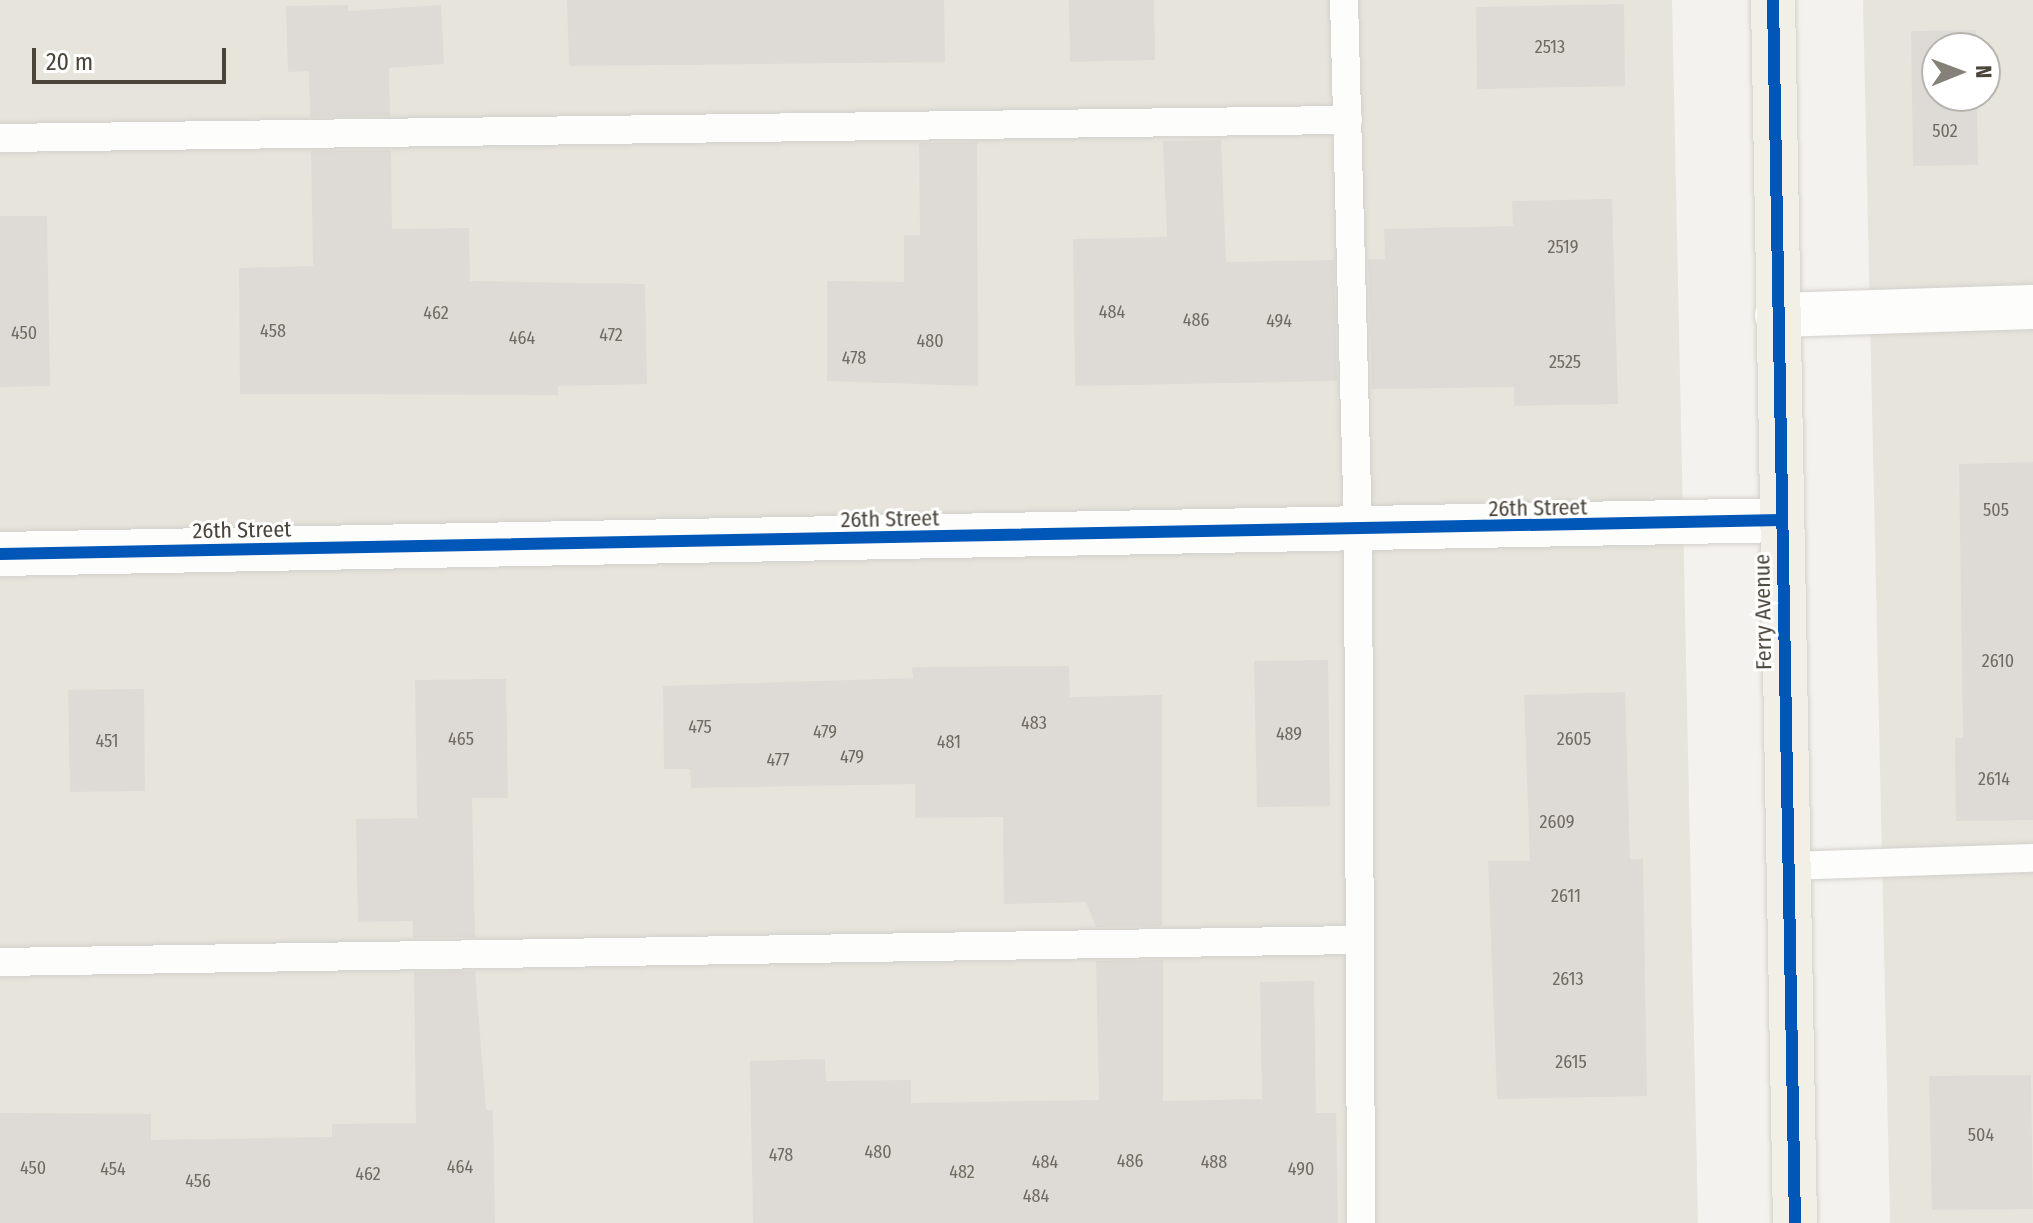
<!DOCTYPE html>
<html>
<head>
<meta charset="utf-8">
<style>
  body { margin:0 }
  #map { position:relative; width:2033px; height:1223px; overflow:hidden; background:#f4f2ee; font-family:"Fira Sans Condensed",sans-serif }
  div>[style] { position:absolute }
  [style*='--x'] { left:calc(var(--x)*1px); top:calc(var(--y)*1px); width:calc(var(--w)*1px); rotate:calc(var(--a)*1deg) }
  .residential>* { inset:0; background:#e7e4dc }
  .building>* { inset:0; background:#dedbd6 }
  .roads { filter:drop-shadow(0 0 2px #d2d0cb) drop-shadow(0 0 2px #d2d0cb) }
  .service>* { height:28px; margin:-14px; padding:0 14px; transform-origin:14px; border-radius:14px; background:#fdfdfc }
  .minor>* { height:44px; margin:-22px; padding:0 22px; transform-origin:22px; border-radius:22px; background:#fdfdfc }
  .primary>* { height:44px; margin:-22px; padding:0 22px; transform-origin:22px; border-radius:22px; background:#f2efe6 }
  .cycleway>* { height:12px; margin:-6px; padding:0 6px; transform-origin:6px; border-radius:6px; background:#0057b8 }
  span { translate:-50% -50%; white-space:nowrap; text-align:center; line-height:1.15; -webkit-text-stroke:6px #fff; paint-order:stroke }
  .number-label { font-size:18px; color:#706a61 }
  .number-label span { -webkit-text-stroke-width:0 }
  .street-label { font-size:22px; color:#4b4439 }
  .north { position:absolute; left:1921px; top:32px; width:80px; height:80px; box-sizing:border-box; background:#fff; border:2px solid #b7b4b0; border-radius:50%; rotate:89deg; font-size:22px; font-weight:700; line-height:32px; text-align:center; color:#4b4439 }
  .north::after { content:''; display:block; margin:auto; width:28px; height:36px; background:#868178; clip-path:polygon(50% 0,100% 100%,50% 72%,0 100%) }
  .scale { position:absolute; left:32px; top:48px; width:194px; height:36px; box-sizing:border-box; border:4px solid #4b4439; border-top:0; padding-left:10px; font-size:24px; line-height:28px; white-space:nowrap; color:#4b4439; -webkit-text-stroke:6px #fff; paint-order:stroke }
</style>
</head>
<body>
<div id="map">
  <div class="residential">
    <div style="clip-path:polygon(0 0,1672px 0,1698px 1223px,0 1223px)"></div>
    <div style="clip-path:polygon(evenodd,1863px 0,2033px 0,2033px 1223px,1890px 1223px,1863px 0,1937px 48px,1985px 48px,1985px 96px,1937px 96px,1937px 48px)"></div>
  </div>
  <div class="building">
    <div style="clip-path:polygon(567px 0,944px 0,945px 62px,569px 66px)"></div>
    <div style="clip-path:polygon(1069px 0,1154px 0,1155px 60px,1070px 62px)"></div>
    <div style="clip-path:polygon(1624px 4px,1625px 86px,1477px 89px,1476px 7px)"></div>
    <div style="clip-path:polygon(348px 5px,348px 11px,441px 5px,444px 64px,389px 68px,390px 116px,310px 117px,309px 71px,288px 72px,286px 6px)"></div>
    <div style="clip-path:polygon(1976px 30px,1976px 48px,1937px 48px,1937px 96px,1977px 96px,1978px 165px,1913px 166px,1911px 31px)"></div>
    <div style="clip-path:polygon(1221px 140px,1226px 262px,1334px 260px,1337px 381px,1075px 386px,1073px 239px,1167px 237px,1163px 141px)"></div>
    <div style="clip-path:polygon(977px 142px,978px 386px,827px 381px,827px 281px,904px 282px,904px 235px,920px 235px,919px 143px)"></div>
    <div style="clip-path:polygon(391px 150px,392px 229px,469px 228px,470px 281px,645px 284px,647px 384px,558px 386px,558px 395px,240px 394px,239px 268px,313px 266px,311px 151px)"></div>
    <div style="clip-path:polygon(1612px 199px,1618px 404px,1514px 406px,1514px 387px,1372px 389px,1368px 259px,1385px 259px,1384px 229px,1513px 226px,1512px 201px)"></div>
    <div style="clip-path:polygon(0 216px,47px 216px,50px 386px,0 387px)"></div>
    <div style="clip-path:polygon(2033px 462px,2033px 820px,1956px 821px,1955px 738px,1963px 738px,1959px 464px)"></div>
    <div style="clip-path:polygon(1328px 660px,1330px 806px,1257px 807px,1254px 661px)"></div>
    <div style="clip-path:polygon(1069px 666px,1070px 697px,1162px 695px,1162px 926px,1096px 927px,1086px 902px,1004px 904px,1003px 817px,915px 818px,915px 784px,691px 788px,690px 769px,664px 769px,663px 686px,913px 678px,912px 667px)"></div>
    <div style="clip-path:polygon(506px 679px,508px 798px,472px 798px,475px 937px,413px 938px,413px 921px,358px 922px,356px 819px,417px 818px,415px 680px)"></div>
    <div style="clip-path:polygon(144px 689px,145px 791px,70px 792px,68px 690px)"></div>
    <div style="clip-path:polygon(1625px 692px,1630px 859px,1643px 859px,1647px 1096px,1497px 1099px,1488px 861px,1530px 861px,1524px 695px)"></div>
    <div style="clip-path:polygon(1163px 960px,1163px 1101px,1262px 1099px,1260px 982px,1314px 981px,1316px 1113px,1336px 1113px,1338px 1223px,753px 1223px,750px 1061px,825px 1059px,826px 1081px,911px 1080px,911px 1103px,1099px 1100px,1096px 961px)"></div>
    <div style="clip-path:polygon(475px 971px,486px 1110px,493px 1110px,495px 1223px,0 1223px,0 1113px,151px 1114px,151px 1140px,332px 1137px,332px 1124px,416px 1123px,414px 972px)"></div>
    <div style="clip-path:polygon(2031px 1075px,2033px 1209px,1932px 1210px,1929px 1076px)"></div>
  </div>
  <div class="roads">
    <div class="service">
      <div style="--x:1344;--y:0;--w:531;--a:88.49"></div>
      <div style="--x:1358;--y:531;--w:692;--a:89.75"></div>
      <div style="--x:0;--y:138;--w:1348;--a:-0.77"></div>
      <div style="--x:1787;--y:866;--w:246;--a:-1.9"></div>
      <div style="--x:0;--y:962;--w:1360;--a:-0.93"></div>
    </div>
    <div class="minor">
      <div style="--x:1777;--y:315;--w:256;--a:-1.8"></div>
      <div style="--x:0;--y:554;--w:1781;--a:-1.09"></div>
    </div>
    <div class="primary">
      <div style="--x:1773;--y:0;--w:1223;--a:88.97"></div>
    </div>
  </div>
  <div class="cycleway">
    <div style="--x:1773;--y:0;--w:1223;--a:88.97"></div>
    <div style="--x:0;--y:554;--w:1781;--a:-1.09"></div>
  </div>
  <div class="number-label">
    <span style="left:1550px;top:47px">2513</span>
    <span style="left:1945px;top:131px">502</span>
    <span style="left:1563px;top:247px">2519</span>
    <span style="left:1112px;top:312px">484</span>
    <span style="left:436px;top:313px">462</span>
    <span style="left:1196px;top:320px">486</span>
    <span style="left:1279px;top:321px">494</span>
    <span style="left:273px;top:331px">458</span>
    <span style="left:24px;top:333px">450</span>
    <span style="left:611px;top:335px">472</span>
    <span style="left:522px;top:338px">464</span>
    <span style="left:930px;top:341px">480</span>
    <span style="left:854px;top:358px">478</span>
    <span style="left:1565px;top:362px">2525</span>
    <span style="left:1996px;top:510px">505</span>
    <span style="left:1998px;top:661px">2610</span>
    <span style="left:1034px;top:723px">483</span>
    <span style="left:700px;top:727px">475</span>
    <span style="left:825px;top:732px">479</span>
    <span style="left:1289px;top:734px">489</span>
    <span style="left:461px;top:739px">465</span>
    <span style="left:1574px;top:739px">2605</span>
    <span style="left:107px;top:741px">451</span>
    <span style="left:949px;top:742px">481</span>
    <span style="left:852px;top:757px">479</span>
    <span style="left:778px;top:760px">477</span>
    <span style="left:1994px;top:779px">2614</span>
    <span style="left:1557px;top:822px">2609</span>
    <span style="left:1566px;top:896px">2611</span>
    <span style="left:1568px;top:979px">2613</span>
    <span style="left:1571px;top:1062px">2615</span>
    <span style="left:1981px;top:1135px">504</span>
    <span style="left:878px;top:1152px">480</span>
    <span style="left:781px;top:1155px">478</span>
    <span style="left:1130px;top:1161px">486</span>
    <span style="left:1045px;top:1162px">484</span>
    <span style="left:1214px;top:1162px">488</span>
    <span style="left:460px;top:1167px">464</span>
    <span style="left:33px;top:1168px">450</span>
    <span style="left:113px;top:1169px">454</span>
    <span style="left:1301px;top:1169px">490</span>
    <span style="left:962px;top:1172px">482</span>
    <span style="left:368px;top:1174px">462</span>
    <span style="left:198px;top:1181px">456</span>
    <span style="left:1036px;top:1196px">484</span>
  </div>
  <div class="street-label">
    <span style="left:1538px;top:508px;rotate:-1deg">26th Street</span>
    <span style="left:890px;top:519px;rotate:-1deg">26th Street</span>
    <span style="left:242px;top:530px;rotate:-1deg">26th Street</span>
    <span style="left:1763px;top:612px;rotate:-91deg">Ferry Avenue</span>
  </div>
  <div class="north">N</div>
  <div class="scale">20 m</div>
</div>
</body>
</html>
